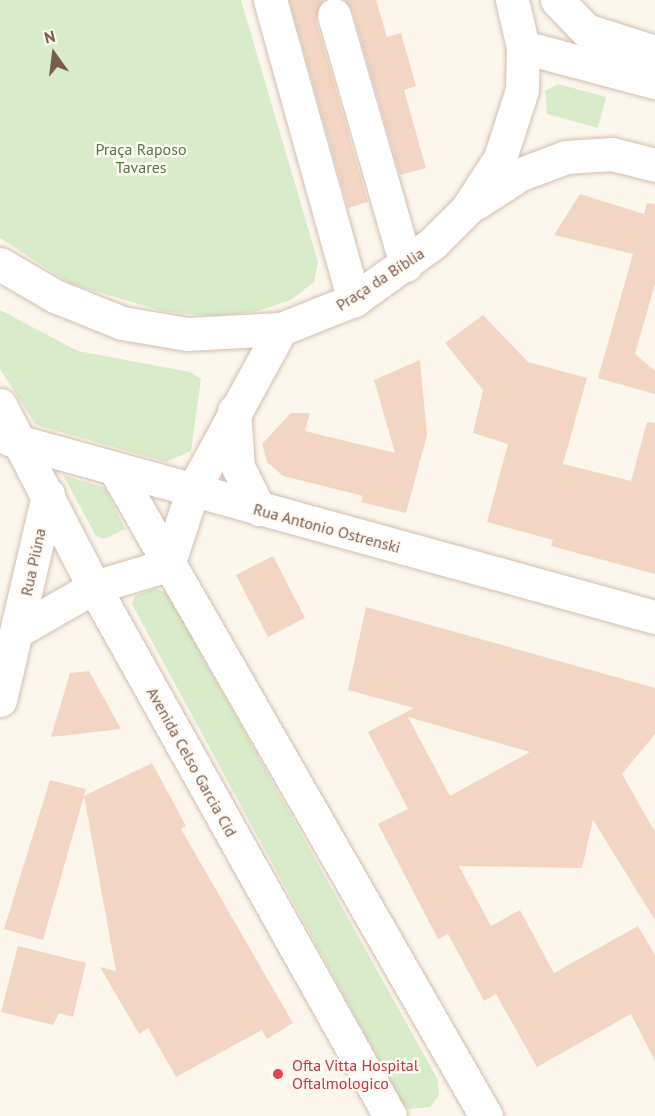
<!DOCTYPE html>
<html>
<head>
<meta charset="utf-8">
<style>
  body { margin:0 }
  #map { position:relative; width:655px; height:1116px; overflow:hidden; background:#fdf6ec; font-family:"PT Sans",sans-serif }
  div>[style] { position:absolute }
  [style*='--x'] { left:calc(var(--x)*1px); top:calc(var(--y)*1px); width:calc(var(--w)*1px); rotate:calc(var(--a)*1deg) }
  .green>* { inset:0; background:#d8ecc9 }
  .building>* { inset:0; background:#f3d5c3 }
  .roads { filter:drop-shadow(0 0 2px #d1beb0) drop-shadow(0 0 2px #d1beb0) }
  .minor>* { height:33px; margin:-16.5px; padding:0 16.5px; transform-origin:16.5px; border-radius:16.5px; background:#fff }
  .dots>* { width:16px; height:16px; translate:-50% -50%; box-sizing:border-box; border:3px solid #fffaf3; border-radius:50% }
  span { translate:-50% -50%; white-space:nowrap; text-align:center; line-height:1.15; -webkit-text-stroke:5px #fffaf3; paint-order:stroke }
  .park-label { font-size:16px; color:#537a41 }
  .street-label { font-size:16px; color:#7a5c4d }
  .health-label { font-size:16px; color:#be3a42 }
  .left { translate:0 -50%; text-align:left }
  .north { position:absolute; left:24px; top:24px; width:60px; height:60px; -webkit-text-stroke:4px #fffaf3; paint-order:stroke; rotate:346deg; font-size:16px; font-weight:700; line-height:24px; text-align:center; color:#7a5c4d }
  .north::after { content:''; display:block; margin:auto; width:21px; height:27px; background:#7a5c4d; clip-path:polygon(50% 0,100% 100%,50% 72%,0 100%) }
</style>
</head>
<body>
<div id="map">
  <div class="green">
    <div style="clip-path:polygon(0 0,241px 0,318px 262px,314px 282px,291px 300px,258px 311px,215px 316px,166px 312px,71px 284px,0 238px)"></div>
    <div style="clip-path:polygon(558px 84px,606px 97px,598px 128px,547px 114px,545px 91px)"></div>
    <div style="clip-path:polygon(0 310px,78px 351px,190px 372px,201px 379px,191px 451px,166px 462px,36px 425px,0 369px)"></div>
    <div style="clip-path:polygon(63px 475px,105px 488px,125px 529px,104px 539px,96px 536px)"></div>
    <div style="clip-path:polygon(155px 588px,168px 594px,438px 1080px,439px 1095px,430px 1107px,409px 1109px,402px 1103px,155px 647px,132px 604px,135px 596px)"></div>
  </div>
  <div class="building">
    <div style="clip-path:polygon(289px 0,324px 0,316px 20px,368px 202px,348px 208px)"></div>
    <div style="clip-path:polygon(344px 0,376px 0,387px 37px,401px 33px,416px 86px,404px 90px,426px 168px,400px 175px,352px 10px)"></div>
    <div style="clip-path:polygon(580px 194px,644px 214px,647px 203px,655px 204px,655px 284px,635px 354px,655px 371px,655px 394px,598px 378px,633px 254px,554px 235px)"></div>
    <div style="clip-path:polygon(483px 315px,528px 362px,587px 378px,563px 464px,631px 481px,647px 422px,655px 423px,655px 574px,551px 546px,553px 540px,487px 522px,508px 444px,473px 433px,483px 390px,445px 343px)"></div>
    <div style="clip-path:polygon(420px 360px,427px 435px,406px 513px,361px 502px,363px 496px,283px 476px,267px 462px,262px 444px,291px 413px,310px 413px,305px 431px,395px 453px,374px 380px)"></div>
    <div style="clip-path:polygon(273px 556px,305px 618px,268px 637px,236px 575px)"></div>
    <div style="clip-path:polygon(evenodd,366px 607px,655px 688px,655px 734px,622px 774px,655px 832px,655px 920px,593px 820px,582px 868px,459px 866px,491px 926px,520px 910px,554px 973px,638px 926px,655px 955px,655px 1061px,631px 1014px,537px 1067px,496px 994px,484px 1001px,448px 934px,438px 939px,378px 824px,408px 809px,368px 732px,414px 708px,348px 690px,366px 607px,408px 717px,530px 752px,450px 796px,408px 717px)"></div>
    <div style="clip-path:polygon(89px 671px,121px 729px,51px 737px,70px 673px)"></div>
    <div style="clip-path:polygon(152px 763px,186px 826px,181px 829px,293px 1023px,267px 1039px,262px 1030px,176px 1077px,148px 1028px,139px 1034px,100px 967px,116px 971px,84px 796px)"></div>
    <div style="clip-path:polygon(50px 780px,86px 789px,43px 940px,4px 929px)"></div>
    <div style="clip-path:polygon(18px 946px,86px 963px,73px 1017px,59px 1013px,53px 1025px,1px 1012px)"></div>
  </div>
  <div class="roads">
    <div class="minor">
      <div style="--x:270;--y:0;--w:312;--a:74.4"></div>
      <div style="--x:557;--y:0;--w:42;--a:46"></div>
      <div style="--x:586;--y:30;--w:72;--a:17.7"></div>
      <div style="--x:334;--y:15;--w:260;--a:73.9"></div>
      <div style="--x:523;--y:47;--w:137;--a:14.9"></div>
      <div style="--x:476;--y:203;--w:54;--a:-32.8"></div>
      <div style="--x:521;--y:174;--w:48;--a:-20.7"></div>
      <div style="--x:566;--y:157;--w:46;--a:-3.7"></div>
      <div style="--x:612;--y:154;--w:44;--a:14.3"></div>
      <div style="--x:0;--y:264;--w:64;--a:30.2"></div>
      <div style="--x:55;--y:296;--w:72;--a:21.9"></div>
      <div style="--x:122;--y:323;--w:66;--a:9.6"></div>
      <div style="--x:187;--y:334;--w:94;--a:-3"></div>
      <div style="--x:281;--y:329;--w:79;--a:-21.7"></div>
      <div style="--x:354;--y:300;--w:97;--a:-35.8"></div>
      <div style="--x:433;--y:243;--w:48;--a:-45"></div>
      <div style="--x:467;--y:209;--w:61;--a:-57.1"></div>
      <div style="--x:500;--y:158;--w:71;--a:-72.1"></div>
      <div style="--x:522;--y:90;--w:43;--a:-88.7"></div>
      <div style="--x:523;--y:47;--w:48;--a:-103.2"></div>
      <div style="--x:0;--y:405;--w:205;--a:62.7"></div>
      <div style="--x:94;--y:587;--w:606;--a:60.77"></div>
      <div style="--x:234;--y:411;--w:56;--a:85.9"></div>
      <div style="--x:238;--y:467;--w:47;--a:63.4"></div>
      <div style="--x:9;--y:439;--w:670;--a:15.41"></div>
      <div style="--x:116;--y:471;--w:744;--a:60.16"></div>
      <div style="--x:19;--y:630;--w:86;--a:-29.8"></div>
      <div style="--x:94;--y:587;--w:77;--a:-16.6"></div>
      <div style="--x:168;--y:565;--w:77;--a:-71.8"></div>
      <div style="--x:192;--y:492;--w:186;--a:-61.4"></div>
      <div style="--x:0;--y:700;--w:211;--a:-76.8"></div>
    </div>
  </div>
  <div class="dots">
    <div style="left:278px;top:1074px;background:#e0444e"></div>
  </div>
  <div class="park-label">
    <span style="left:141px;top:158px">Praça Raposo<br>Tavares</span>
  </div>
  <div class="street-label">
    <span style="left:380px;top:279px;rotate:-33deg">Praça da Bíblia</span>
    <span style="left:327px;top:528px;rotate:15deg">Rua Antonio Ostrenski</span>
    <span style="left:33px;top:562px;rotate:-78deg">Rua Piúna</span>
    <span style="left:192px;top:762px;rotate:61deg">Avenida Celso Garcia Cid</span>
  </div>
  <div class="health-label">
    <span class="left" style="left:292px;top:1074px">Ofta Vitta Hospital<br>Oftalmologico</span>
  </div>
  <div class="north">N</div>
</div>
</body>
</html>
